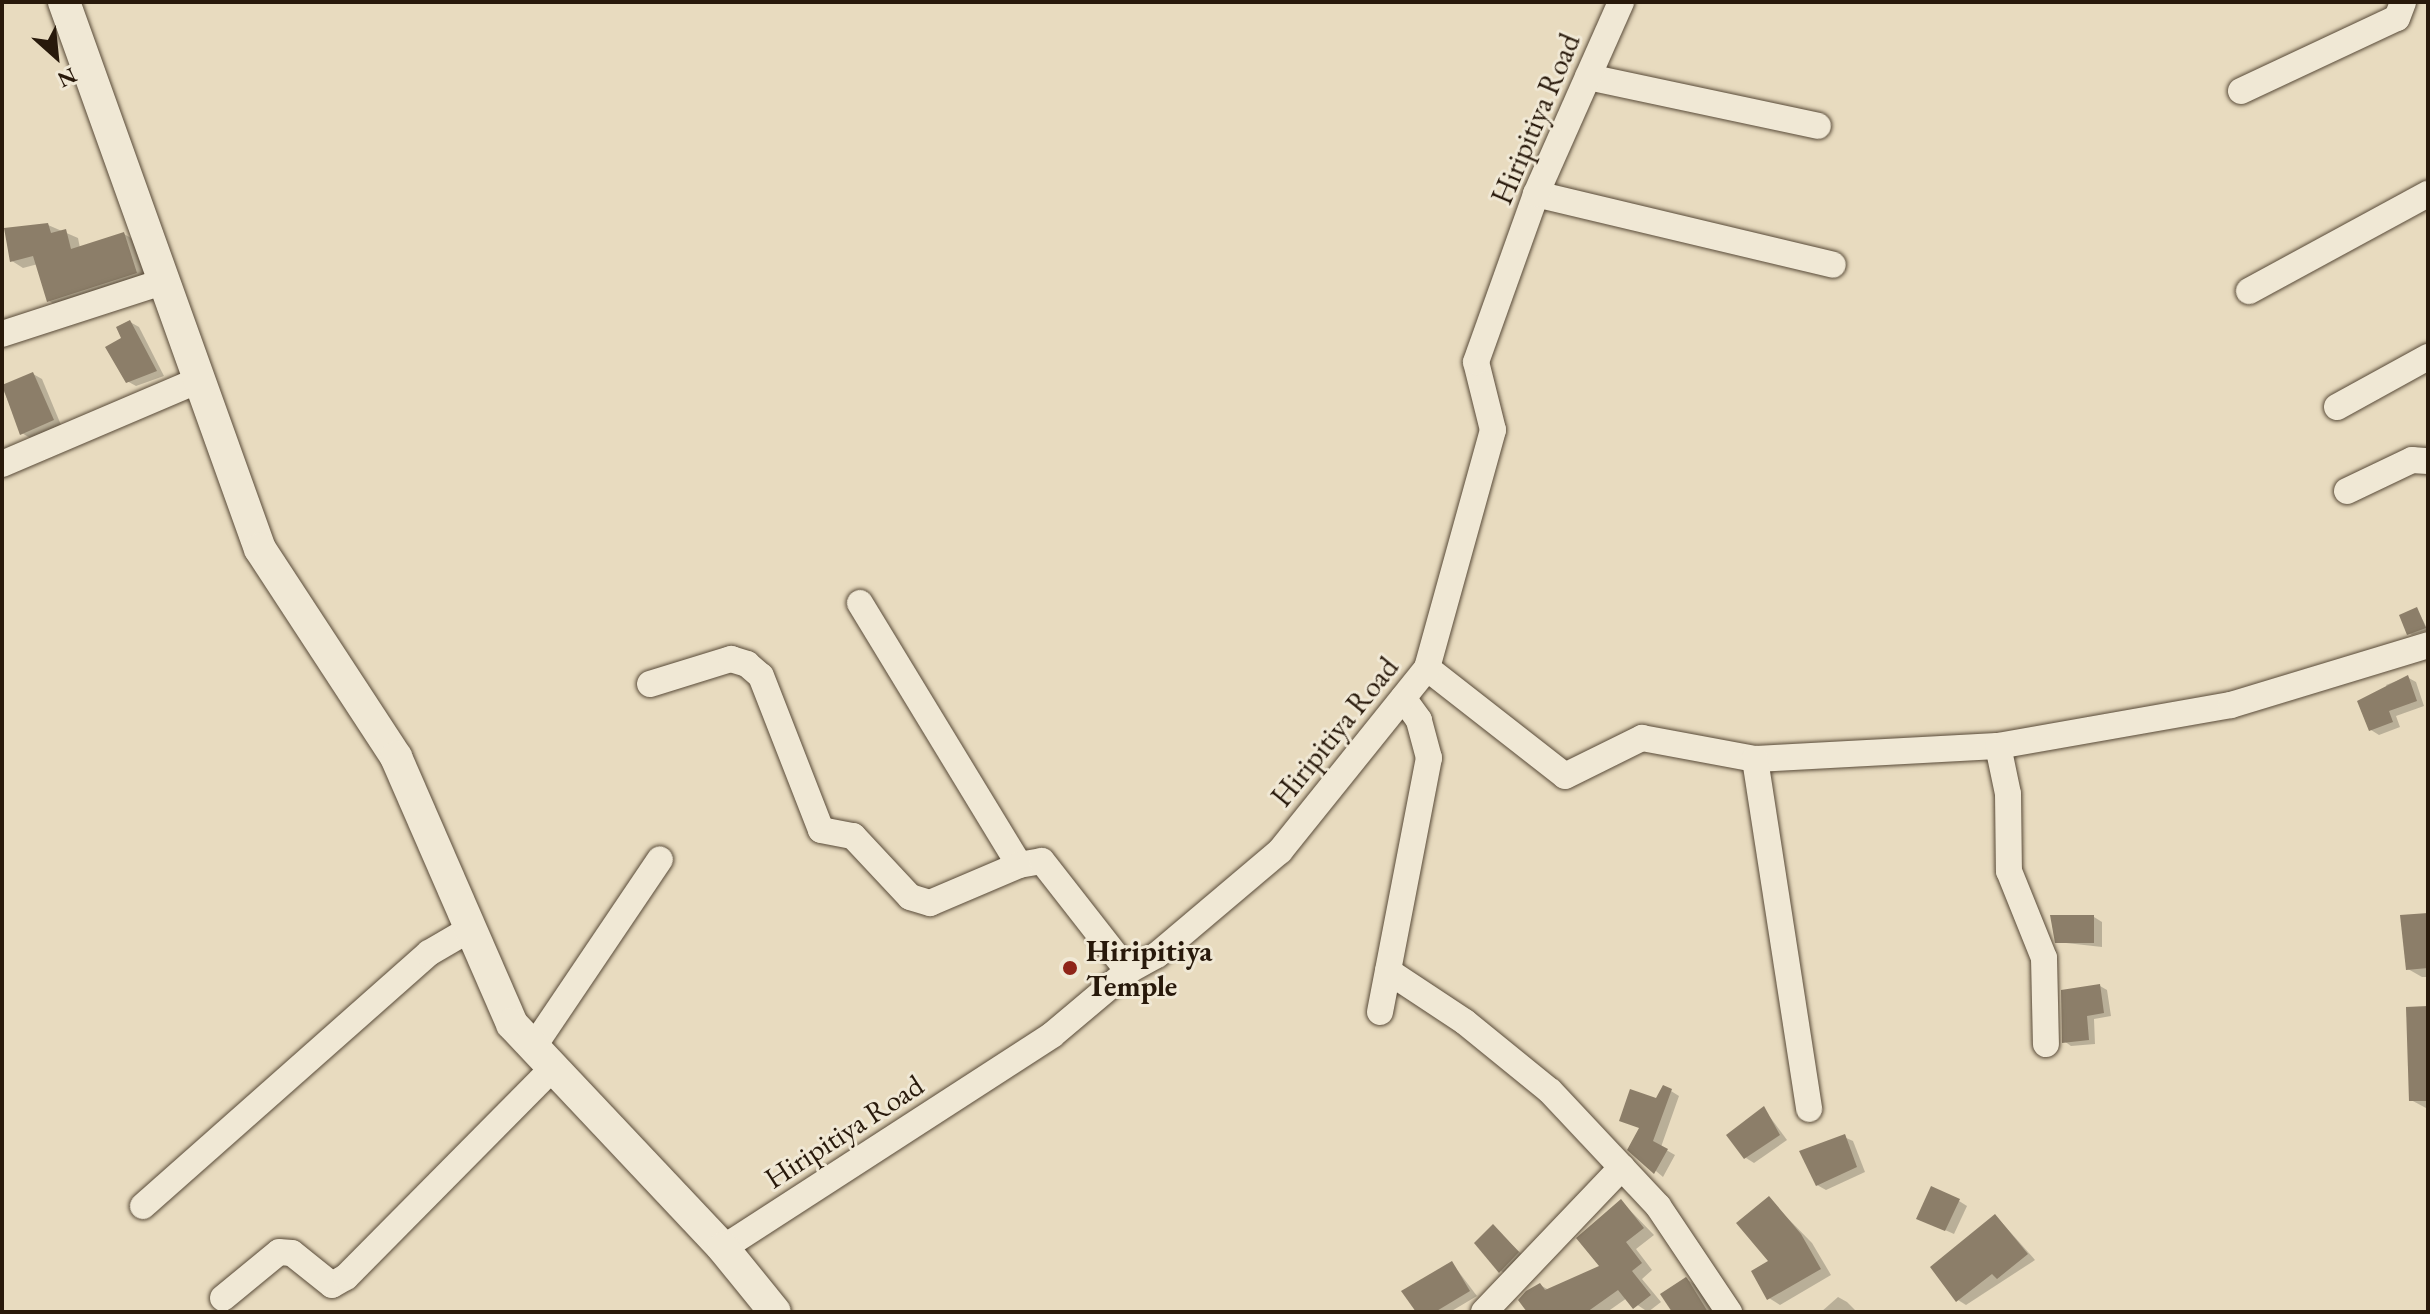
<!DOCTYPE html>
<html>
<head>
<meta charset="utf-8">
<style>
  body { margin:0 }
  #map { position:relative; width:2430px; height:1314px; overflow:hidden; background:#e8dbbf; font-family:"EB Garamond",serif }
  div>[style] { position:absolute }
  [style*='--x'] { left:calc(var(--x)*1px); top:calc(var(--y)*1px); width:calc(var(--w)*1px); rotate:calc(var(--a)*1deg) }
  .shadow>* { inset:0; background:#0003 }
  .building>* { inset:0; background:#8c7e69 }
  .roads { filter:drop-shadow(0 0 2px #584a38) drop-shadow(0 0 2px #584a38) }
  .minor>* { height:26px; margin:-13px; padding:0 13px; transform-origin:13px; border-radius:13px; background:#f0e8d5 }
  .tertiary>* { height:32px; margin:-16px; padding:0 16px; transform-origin:16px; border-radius:16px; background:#f0e8d5 }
  .dots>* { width:22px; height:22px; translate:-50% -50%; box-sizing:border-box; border:4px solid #f0e8d5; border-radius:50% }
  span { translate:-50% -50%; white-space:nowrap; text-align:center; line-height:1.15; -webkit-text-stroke:6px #f0e8d5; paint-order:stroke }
  .street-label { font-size:30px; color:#28190b }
  .poi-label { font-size:30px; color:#28190b; font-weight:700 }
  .left { translate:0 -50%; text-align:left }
  .frame { position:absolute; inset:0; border:4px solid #28190b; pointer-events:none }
  .north { position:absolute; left:16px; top:16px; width:80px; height:80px; -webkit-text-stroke:6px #f0e8d5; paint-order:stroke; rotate:153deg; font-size:22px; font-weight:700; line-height:32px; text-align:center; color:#28190b }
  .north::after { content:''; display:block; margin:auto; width:28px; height:36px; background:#28190b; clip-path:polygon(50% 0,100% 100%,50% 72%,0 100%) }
</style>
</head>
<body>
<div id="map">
  <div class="shadow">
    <div style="clip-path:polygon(48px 225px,78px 238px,80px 248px,124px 234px,136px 241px,148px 280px,61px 308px,49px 301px,38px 264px,23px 268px,12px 261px)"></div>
    <div style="clip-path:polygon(130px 322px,139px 327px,164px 376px,136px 386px,127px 381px,124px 339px)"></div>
    <div style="clip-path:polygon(33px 374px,42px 379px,61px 425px,30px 438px,22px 433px,2px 387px)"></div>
    <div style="clip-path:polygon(2417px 609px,2428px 630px,2412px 635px,2409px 633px)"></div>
    <div style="clip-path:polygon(2407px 677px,2416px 682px,2424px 706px,2396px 716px,2400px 727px,2379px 735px,2371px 730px,2389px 691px,2386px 685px)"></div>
    <div style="clip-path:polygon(2428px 915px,2428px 977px,2422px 977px,2408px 969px)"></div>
    <div style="clip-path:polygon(2094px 917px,2102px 922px,2102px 947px,2057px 942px)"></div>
    <div style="clip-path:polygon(2100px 986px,2107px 990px,2111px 1016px,2094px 1019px,2095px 1044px,2071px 1046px,2064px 1041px)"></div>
    <div style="clip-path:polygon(2428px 1008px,2428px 1108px,2426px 1108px,2411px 1100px)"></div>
    <div style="clip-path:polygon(1671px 1091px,1679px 1096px,1661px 1147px,1675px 1155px,1663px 1177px,1630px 1149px)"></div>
    <div style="clip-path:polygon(1764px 1109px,1787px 1140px,1754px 1163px,1746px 1158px)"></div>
    <div style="clip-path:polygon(1844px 1137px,1853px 1141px,1865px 1172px,1826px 1190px,1817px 1185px)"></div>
    <div style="clip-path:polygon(1769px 1199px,1812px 1243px,1831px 1275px,1780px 1305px,1769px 1298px)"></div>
    <div style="clip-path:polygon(1959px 1201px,1967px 1206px,1954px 1234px,1927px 1222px)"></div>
    <div style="clip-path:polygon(1622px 1202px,1654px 1235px,1636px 1249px,1652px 1270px,1642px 1279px,1661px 1302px,1648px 1312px,1627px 1298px,1607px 1312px,1529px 1312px,1540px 1285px,1549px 1290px,1602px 1267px)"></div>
    <div style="clip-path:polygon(1996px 1216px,2035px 1260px,1966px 1305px,1958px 1300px)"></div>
    <div style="clip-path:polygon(1493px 1227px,1526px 1258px,1509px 1276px,1501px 1271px)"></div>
    <div style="clip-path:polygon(1452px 1263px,1477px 1296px,1450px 1312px,1418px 1312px)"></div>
    <div style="clip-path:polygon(1686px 1279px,1696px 1285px,1713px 1312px,1674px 1312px)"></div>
    <div style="clip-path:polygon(1838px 1297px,1847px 1302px,1857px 1312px,1821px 1312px)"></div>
  </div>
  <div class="building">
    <div style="clip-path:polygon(48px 223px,51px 233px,66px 229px,71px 249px,124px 232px,137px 273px,47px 302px,33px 256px,10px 262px,4px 228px)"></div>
    <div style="clip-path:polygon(130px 320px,157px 371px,126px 383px,105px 347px,121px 338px,116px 327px)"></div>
    <div style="clip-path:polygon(33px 372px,54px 420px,20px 435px,2px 385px)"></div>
    <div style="clip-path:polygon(2417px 607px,2426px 628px,2407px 635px,2399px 615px)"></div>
    <div style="clip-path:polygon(2408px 675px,2417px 701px,2389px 711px,2393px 722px,2369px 731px,2357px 701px)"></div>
    <div style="clip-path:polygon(2428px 913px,2428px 968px,2406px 970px,2400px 915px)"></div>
    <div style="clip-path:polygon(2050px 915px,2094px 915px,2094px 943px,2055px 943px)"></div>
    <div style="clip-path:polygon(2100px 984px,2104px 1013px,2087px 1016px,2089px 1040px,2062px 1043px,2061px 990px)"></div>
    <div style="clip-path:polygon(2428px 1006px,2428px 1101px,2409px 1101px,2406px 1007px)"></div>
    <div style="clip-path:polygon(1663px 1085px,1672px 1089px,1653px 1141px,1668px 1149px,1654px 1174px,1627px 1150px,1639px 1128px,1619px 1121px,1630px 1089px,1656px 1098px)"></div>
    <div style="clip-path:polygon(1764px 1106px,1780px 1135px,1744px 1159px,1726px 1135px)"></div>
    <div style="clip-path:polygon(1845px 1134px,1857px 1167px,1816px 1186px,1799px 1151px)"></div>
    <div style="clip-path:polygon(1931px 1186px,1960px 1199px,1945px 1231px,1916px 1219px)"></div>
    <div style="clip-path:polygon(1769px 1196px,1801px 1234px,1821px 1269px,1767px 1300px,1751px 1271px,1768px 1261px,1736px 1223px)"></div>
    <div style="clip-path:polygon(1621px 1199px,1644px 1228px,1626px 1242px,1642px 1263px,1632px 1271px,1651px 1295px,1633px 1309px,1618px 1290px,1587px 1312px,1527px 1312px,1518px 1300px,1526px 1291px,1540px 1283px,1545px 1290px,1599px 1266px,1576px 1238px)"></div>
    <div style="clip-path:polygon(1995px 1214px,2028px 1254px,1997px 1279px,1992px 1274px,1956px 1302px,1930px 1267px)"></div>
    <div style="clip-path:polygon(1493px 1224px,1519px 1252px,1499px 1273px,1474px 1243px)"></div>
    <div style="clip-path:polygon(1452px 1261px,1470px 1291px,1435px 1312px,1416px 1312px,1401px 1291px)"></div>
    <div style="clip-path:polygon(1686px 1277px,1687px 1278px,1708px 1312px,1672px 1312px,1660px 1294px)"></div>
  </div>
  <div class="roads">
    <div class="minor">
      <div style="--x:1588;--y:77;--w:235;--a:12"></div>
      <div style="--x:2241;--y:91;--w:172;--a:-25.1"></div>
      <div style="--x:2397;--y:18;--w:17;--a:-69"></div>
      <div style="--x:1536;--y:194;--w:305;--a:13.4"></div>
      <div style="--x:2249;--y:291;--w:204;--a:-28.5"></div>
      <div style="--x:2;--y:334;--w:168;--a:-18"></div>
      <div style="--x:2337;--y:407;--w:104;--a:-28.8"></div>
      <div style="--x:2;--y:464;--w:216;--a:-23.1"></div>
      <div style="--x:2347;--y:491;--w:72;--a:-25.5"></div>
      <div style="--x:2412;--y:460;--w:16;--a:4"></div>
      <div style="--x:860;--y:603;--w:306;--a:58.7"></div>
      <div style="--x:1427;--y:668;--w:175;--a:38"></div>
      <div style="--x:1565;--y:776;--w:86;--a:-26.3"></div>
      <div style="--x:1642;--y:738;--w:115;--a:10.5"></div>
      <div style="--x:1755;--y:759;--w:243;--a:-3.1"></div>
      <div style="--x:1998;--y:746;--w:237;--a:-10"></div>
      <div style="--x:2231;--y:705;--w:206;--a:-16.9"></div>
      <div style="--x:650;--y:684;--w:85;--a:-17.2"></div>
      <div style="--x:731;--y:659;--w:17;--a:17"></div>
      <div style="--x:747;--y:664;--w:18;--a:41"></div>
      <div style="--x:761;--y:676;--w:165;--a:68.7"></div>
      <div style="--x:821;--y:830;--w:33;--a:11"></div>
      <div style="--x:853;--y:836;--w:83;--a:46.9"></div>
      <div style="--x:910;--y:897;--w:21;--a:17"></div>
      <div style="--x:930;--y:903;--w:97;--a:-23.1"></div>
      <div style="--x:1019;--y:865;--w:23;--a:-10"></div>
      <div style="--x:1042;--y:861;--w:140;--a:52"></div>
      <div style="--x:1998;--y:746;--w:49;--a:78.2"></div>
      <div style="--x:2008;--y:794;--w:77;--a:89.3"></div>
      <div style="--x:2009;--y:871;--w:94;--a:68.1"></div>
      <div style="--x:2044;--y:958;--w:86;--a:88.7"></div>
      <div style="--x:1755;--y:759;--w:354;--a:81.2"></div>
      <div style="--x:1388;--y:971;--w:92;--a:33.5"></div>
      <div style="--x:1465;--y:1022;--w:109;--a:39.1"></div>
      <div style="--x:1550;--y:1091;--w:158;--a:46.8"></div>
      <div style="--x:1658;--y:1206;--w:128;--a:56.2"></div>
      <div style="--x:1380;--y:1012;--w:259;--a:-79.1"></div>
      <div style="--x:1429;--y:758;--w:39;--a:-105"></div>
      <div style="--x:1419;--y:720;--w:27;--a:-126"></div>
      <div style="--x:534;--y:1046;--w:225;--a:-56"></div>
      <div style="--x:143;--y:1206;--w:382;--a:-41.5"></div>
      <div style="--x:429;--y:953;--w:50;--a:-30.2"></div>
      <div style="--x:723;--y:1248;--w:392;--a:-32.9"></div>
      <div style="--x:1052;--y:1035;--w:99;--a:-40.1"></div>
      <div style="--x:1128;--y:971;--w:33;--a:-29"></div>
      <div style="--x:1157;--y:955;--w:161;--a:-40.2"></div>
      <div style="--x:1280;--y:851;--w:235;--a:-51.2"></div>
      <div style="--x:1427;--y:668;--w:247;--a:-74.5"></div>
      <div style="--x:1493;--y:430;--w:70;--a:-104"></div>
      <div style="--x:1476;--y:362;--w:178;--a:-70.3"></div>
      <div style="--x:1536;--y:194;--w:210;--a:-66.1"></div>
      <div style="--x:223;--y:1298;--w:72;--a:-39.4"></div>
      <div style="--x:279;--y:1252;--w:13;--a:4"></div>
      <div style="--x:292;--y:1253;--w:51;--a:38.7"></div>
      <div style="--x:332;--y:1285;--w:16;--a:-30"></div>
      <div style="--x:346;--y:1277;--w:296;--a:-45.3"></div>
      <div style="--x:1484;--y:1312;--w:200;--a:-46.4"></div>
    </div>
    <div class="tertiary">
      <div style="--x:64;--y:2;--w:581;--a:70.29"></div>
      <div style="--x:260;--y:549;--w:249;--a:56.8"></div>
      <div style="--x:396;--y:757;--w:291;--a:66.5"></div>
      <div style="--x:512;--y:1024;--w:308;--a:46.7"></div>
      <div style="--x:723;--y:1248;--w:82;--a:50.9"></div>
    </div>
  </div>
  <div class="dots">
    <div style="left:1070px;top:968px;background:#8f2418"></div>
  </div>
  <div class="street-label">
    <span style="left:1536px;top:119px;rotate:-67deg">Hiripitiya Road</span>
    <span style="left:1335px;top:732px;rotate:-51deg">Hiripitiya Road</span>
    <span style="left:844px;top:1132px;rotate:-33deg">Hiripitiya Road</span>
  </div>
  <div class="poi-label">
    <span class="left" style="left:1086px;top:968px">Hiripitiya<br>Temple</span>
  </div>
  <div class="frame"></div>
  <div class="north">N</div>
</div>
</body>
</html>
